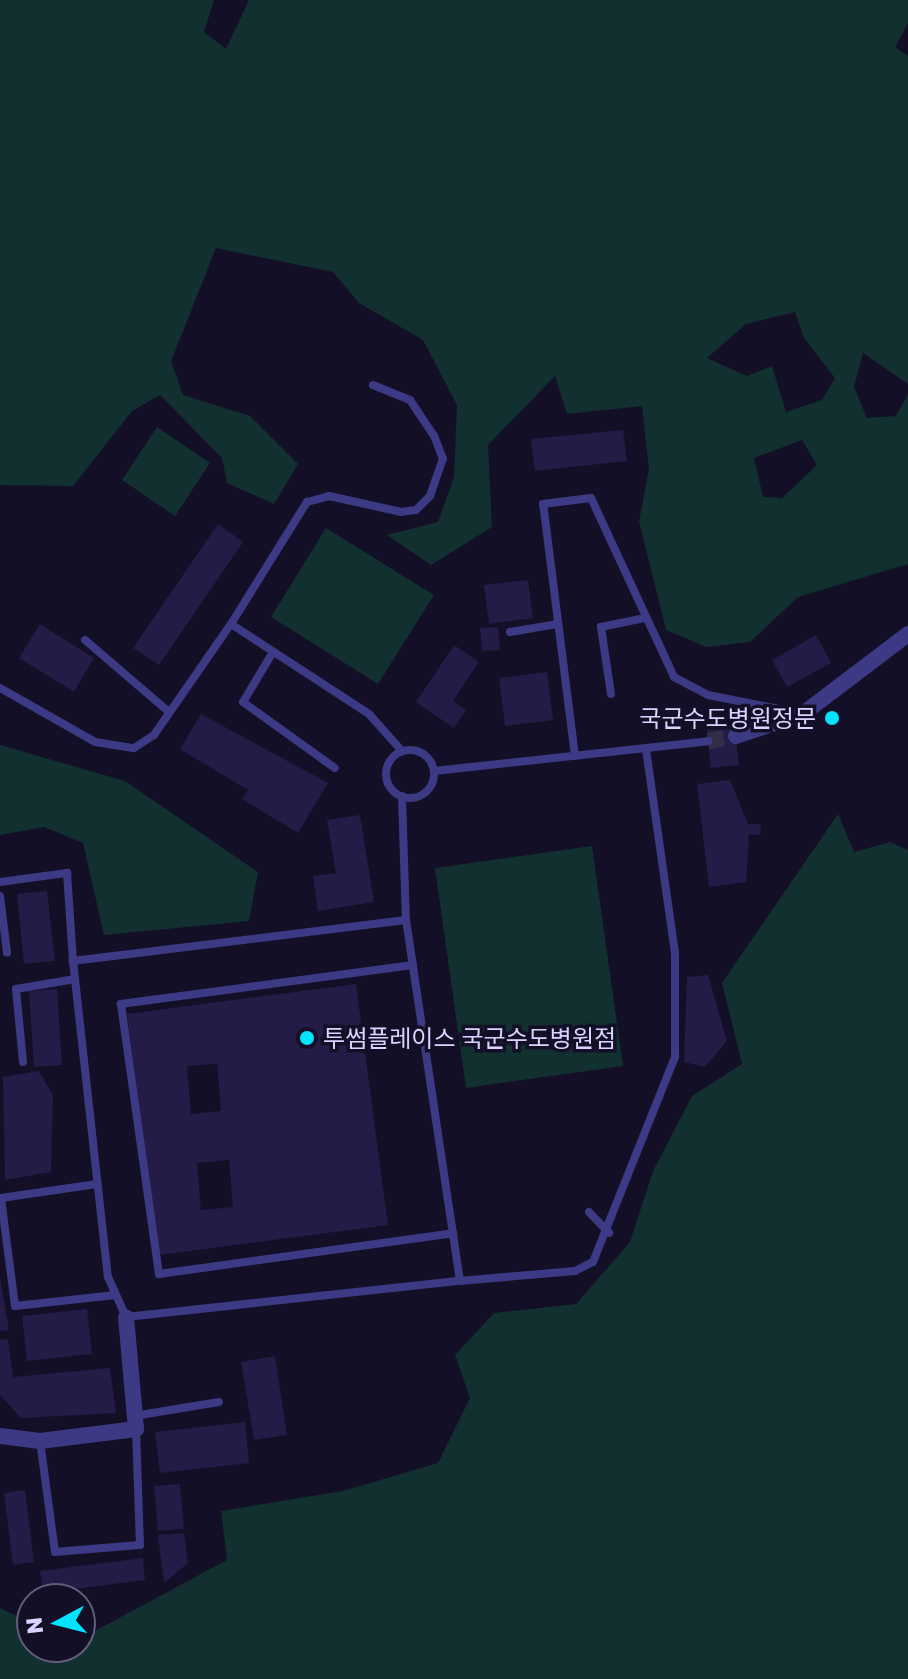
<!DOCTYPE html>
<html>
<head>
<meta charset="utf-8">
<style>
  body { margin:0 }
  #map { position:relative; width:908px; height:1679px; overflow:hidden; background:#130f26; font-family:"Golos Text","Noto Sans KR",sans-serif }
  div>[style] { position:absolute }
  [style*='--x'] { left:calc(var(--x)*1px); top:calc(var(--y)*1px); width:calc(var(--w)*1px); rotate:calc(var(--a)*1deg) }
  .green>* { inset:0; background:#12302f }
  .building>* { inset:0; background:#241b47 }
  .street-tunnel>* { height:16px; margin-top:-8px; transform-origin:0; background:repeating-linear-gradient(90deg,#312d47 0 16px,transparent 0 24px) }
  .lane>* { height:8px; margin:-4px; padding:0 4px; transform-origin:4px; border-radius:4px; background:#3d3a85 }
  .lane>.ring { margin:-4px; padding:0; box-sizing:content-box; background:none; border:8px solid #3d3a85; border-radius:50% }
  .street>* { height:16px; margin:-8px; padding:0 8px; transform-origin:8px; border-radius:8px; background:#3d3a85 }
  .dots>* { width:22px; height:22px; translate:-50% -50%; box-sizing:border-box; border:4px solid #130f26; border-radius:50% }
  span { translate:-50% -50%; white-space:nowrap; text-align:center; line-height:1.15; -webkit-text-stroke:7px #130f26; paint-order:stroke }
  .poi-label { font-size:24px; color:#d9d4ff }
  .right { translate:-100% -50%; text-align:right }
  .left { translate:0 -50%; text-align:left }
  .north { position:absolute; left:16px; top:1583px; width:80px; height:80px; box-sizing:border-box; background:#130f26; border:2px solid #625e7d; border-radius:50%; rotate:263deg; font-size:22px; font-weight:700; line-height:32px; text-align:center; color:#d9d4ff }
  .north::after { content:''; display:block; margin:auto; width:28px; height:36px; background:#00e5ff; clip-path:polygon(50% 0,100% 100%,50% 72%,0 100%) }
</style>
</head>
<body>
<div id="map">
  <div class="green">
    <div style="clip-path:polygon(evenodd,0 0,214px 0,204px 32px,226px 49px,249px 0,908px 0,908px 23px,895px 47px,908px 56px,908px 384px,863px 353px,854px 387px,867px 418px,896px 416px,908px 394px,908px 564px,798px 597px,750px 642px,706px 647px,666px 630px,639px 521px,649px 469px,642px 406px,567px 414px,555px 376px,488px 445px,492px 527px,431px 565px,387px 535px,438px 522px,454px 477px,457px 405px,423px 340px,359px 303px,333px 272px,216px 248px,171px 361px,183px 395px,250px 416px,298px 464px,274px 504px,227px 483px,222px 458px,160px 395px,132px 411px,73px 486px,0 485px,0 0,795px 312px,804px 338px,835px 378px,822px 400px,786px 412px,772px 366px,747px 376px,707px 358px,746px 324px,795px 312px,0 0,802px 440px,817px 465px,782px 498px,763px 497px,754px 458px,802px 440px)"></div>
    <div style="clip-path:polygon(157px 427px,210px 463px,175px 516px,122px 480px)"></div>
    <div style="clip-path:polygon(326px 528px,434px 595px,378px 684px,271px 617px)"></div>
    <div style="clip-path:polygon(0 745px,125px 781px,258px 872px,249px 921px,104px 935px,83px 843px,44px 827px,0 835px)"></div>
    <div style="clip-path:polygon(838px 814px,854px 852px,890px 842px,908px 850px,908px 1679px,0 1679px,0 1608px,32px 1623px,32px 1647px,80px 1647px,80px 1639px,227px 1560px,221px 1511px,343px 1491px,438px 1463px,470px 1398px,455px 1355px,494px 1313px,576px 1304px,630px 1242px,653px 1171px,692px 1096px,742px 1064px,722px 983px)"></div>
    <div style="clip-path:polygon(592px 846px,623px 1066px,466px 1088px,435px 868px)"></div>
  </div>
  <div class="building">
    <div style="clip-path:polygon(623px 430px,627px 461px,535px 471px,531px 439px)"></div>
    <div style="clip-path:polygon(218px 524px,243px 542px,159px 665px,133px 648px)"></div>
    <div style="clip-path:polygon(528px 580px,533px 618px,489px 624px,484px 585px)"></div>
    <div style="clip-path:polygon(40px 624px,94px 658px,74px 692px,19px 658px)"></div>
    <div style="clip-path:polygon(498px 627px,500px 650px,482px 651px,480px 628px)"></div>
    <div style="clip-path:polygon(816px 635px,831px 663px,787px 687px,772px 660px)"></div>
    <div style="clip-path:polygon(454px 645px,479px 662px,453px 701px,466px 710px,454px 728px,416px 702px)"></div>
    <div style="clip-path:polygon(547px 672px,553px 720px,505px 726px,499px 678px)"></div>
    <div style="clip-path:polygon(733px 712px,739px 765px,711px 768px,705px 715px)"></div>
    <div style="clip-path:polygon(201px 714px,328px 783px,298px 833px,242px 799px,248px 790px,180px 749px)"></div>
    <div style="clip-path:polygon(730px 780px,748px 824px,761px 824px,760px 835px,749px 834px,746px 882px,709px 887px,697px 784px)"></div>
    <div style="clip-path:polygon(360px 815px,374px 902px,318px 911px,313px 876px,336px 873px,327px 820px)"></div>
    <div style="clip-path:polygon(47px 891px,55px 961px,24px 964px,17px 894px)"></div>
    <div style="clip-path:polygon(708px 975px,727px 1041px,705px 1067px,684px 1062px,687px 977px)"></div>
    <div style="clip-path:polygon(evenodd,356px 984px,388px 1225px,159px 1255px,127px 1014px,356px 984px,217px 1064px,221px 1111px,191px 1114px,187px 1066px,217px 1064px,356px 984px,229px 1160px,233px 1207px,201px 1210px,197px 1163px,229px 1160px)"></div>
    <div style="clip-path:polygon(57px 989px,62px 1065px,34px 1067px,29px 991px)"></div>
    <div style="clip-path:polygon(39px 1071px,53px 1095px,51px 1172px,5px 1180px,3px 1077px)"></div>
    <div style="clip-path:polygon(0 1277px,9px 1330px,0 1331px)"></div>
    <div style="clip-path:polygon(87px 1309px,92px 1354px,27px 1361px,22px 1316px)"></div>
    <div style="clip-path:polygon(8px 1339px,13px 1377px,110px 1368px,116px 1413px,21px 1418px,0 1395px,0 1340px)"></div>
    <div style="clip-path:polygon(275px 1356px,287px 1435px,254px 1440px,241px 1362px)"></div>
    <div style="clip-path:polygon(245px 1422px,249px 1463px,160px 1473px,155px 1432px)"></div>
    <div style="clip-path:polygon(180px 1484px,184px 1529px,158px 1531px,154px 1486px)"></div>
    <div style="clip-path:polygon(25px 1490px,34px 1562px,13px 1565px,4px 1493px)"></div>
    <div style="clip-path:polygon(184px 1533px,188px 1563px,164px 1583px,158px 1535px)"></div>
    <div style="clip-path:polygon(143px 1558px,145px 1580px,43px 1593px,40px 1571px)"></div>
  </div>
  <div class="street-tunnel">
    <div style="--x:708;--y:741;--w:28;--a:-10"></div>
  </div>
  <div class="lane">
    <div style="--x:231;--y:624;--w:144;--a:-58.1"></div>
    <div style="--x:307;--y:502;--w:23;--a:-15"></div>
    <div style="--x:329;--y:496;--w:74;--a:12.5"></div>
    <div style="--x:401;--y:512;--w:15;--a:-8"></div>
    <div style="--x:416;--y:510;--w:20;--a:-45"></div>
    <div style="--x:430;--y:496;--w:39;--a:-71"></div>
    <div style="--x:443;--y:459;--w:25;--a:-111"></div>
    <div style="--x:434;--y:436;--w:43;--a:-123.7"></div>
    <div style="--x:410;--y:400;--w:40;--a:-158"></div>
    <div style="--x:510;--y:632;--w:49;--a:-9.5"></div>
    <div style="--x:85;--y:640;--w:111;--a:40.6"></div>
    <div style="--x:273;--y:652;--w:58;--a:121"></div>
    <div style="--x:243;--y:702;--w:113;--a:35.7"></div>
    <div style="--x:0;--y:688;--w:109;--a:29.6"></div>
    <div style="--x:95;--y:742;--w:39;--a:9"></div>
    <div style="--x:134;--y:748;--w:24;--a:-33"></div>
    <div style="--x:154;--y:735;--w:135;--a:-55.3"></div>
    <div style="--x:231;--y:624;--w:165;--a:33.1"></div>
    <div style="--x:369;--y:714;--w:50;--a:48.3"></div>
    <div style="--x:611;--y:694;--w:68;--a:-98.5"></div>
    <div style="--x:601;--y:627;--w:45;--a:-11.6"></div>
    <div class="ring" style="left:386px;top:750px;width:40px;height:40px"></div>
    <div style="--x:575;--y:756;--w:254;--a:-97.2"></div>
    <div style="--x:543;--y:504;--w:48;--a:-7.1"></div>
    <div style="--x:591;--y:498;--w:197;--a:65.1"></div>
    <div style="--x:674;--y:677;--w:38;--a:28"></div>
    <div style="--x:708;--y:695;--w:89;--a:11.1"></div>
    <div style="--x:434;--y:771;--w:276;--a:-6.2"></div>
    <div style="--x:402;--y:796;--w:124;--a:88.2"></div>
    <div style="--x:406;--y:920;--w:336;--a:173"></div>
    <div style="--x:73;--y:961;--w:318;--a:83.7"></div>
    <div style="--x:108;--y:1277;--w:44;--a:65.8"></div>
    <div style="--x:126;--y:1317;--w:336;--a:-6.2"></div>
    <div style="--x:460;--y:1281;--w:365;--a:-98.5"></div>
    <div style="--x:0;--y:882;--w:68;--a:-7.7"></div>
    <div style="--x:67;--y:873;--w:88;--a:86.1"></div>
    <div style="--x:0;--y:896;--w:57;--a:83"></div>
    <div style="--x:413;--y:965;--w:295;--a:172.4"></div>
    <div style="--x:121;--y:1004;--w:273;--a:82"></div>
    <div style="--x:159;--y:1274;--w:297;--a:-7.9"></div>
    <div style="--x:23;--y:1062;--w:73;--a:-95.5"></div>
    <div style="--x:16;--y:989;--w:60;--a:-9.6"></div>
    <div style="--x:97;--y:1184;--w:97;--a:171.7"></div>
    <div style="--x:1;--y:1198;--w:109;--a:82.6"></div>
    <div style="--x:15;--y:1306;--w:101;--a:-6.3"></div>
    <div style="--x:589;--y:1212;--w:29;--a:46"></div>
    <div style="--x:460;--y:1281;--w:115;--a:-5"></div>
    <div style="--x:575;--y:1271;--w:20;--a:-27"></div>
    <div style="--x:593;--y:1262;--w:221;--a:-68.2"></div>
    <div style="--x:675;--y:1057;--w:104;--a:-90"></div>
    <div style="--x:675;--y:953;--w:207;--a:-98.1"></div>
    <div style="--x:134;--y:1416;--w:86;--a:-9.4"></div>
    <div style="--x:40;--y:1441;--w:112;--a:82.3"></div>
    <div style="--x:55;--y:1552;--w:85;--a:-4.7"></div>
    <div style="--x:140;--y:1545;--w:115;--a:-92"></div>
  </div>
  <div class="street">
    <div style="--x:736;--y:736;--w:72;--a:-18.7"></div>
    <div style="--x:804;--y:713;--w:131;--a:-37.2"></div>
    <div style="--x:0;--y:1436;--w:40;--a:7.1"></div>
    <div style="--x:40;--y:1441;--w:97;--a:-7.1"></div>
    <div style="--x:136;--y:1429;--w:112;--a:-95.1"></div>
  </div>
  <div class="dots">
    <div style="left:832px;top:718px;background:#00e5ff"></div>
    <div style="left:307px;top:1038px;background:#00e5ff"></div>
  </div>
  <div class="poi-label">
    <span class="right" style="left:816px;top:718px">국군수도병원정문</span>
    <span class="left" style="left:323px;top:1038px">투썸플레이스 국군수도병원점</span>
  </div>
  <div class="north">N</div>
</div>
</body>
</html>
